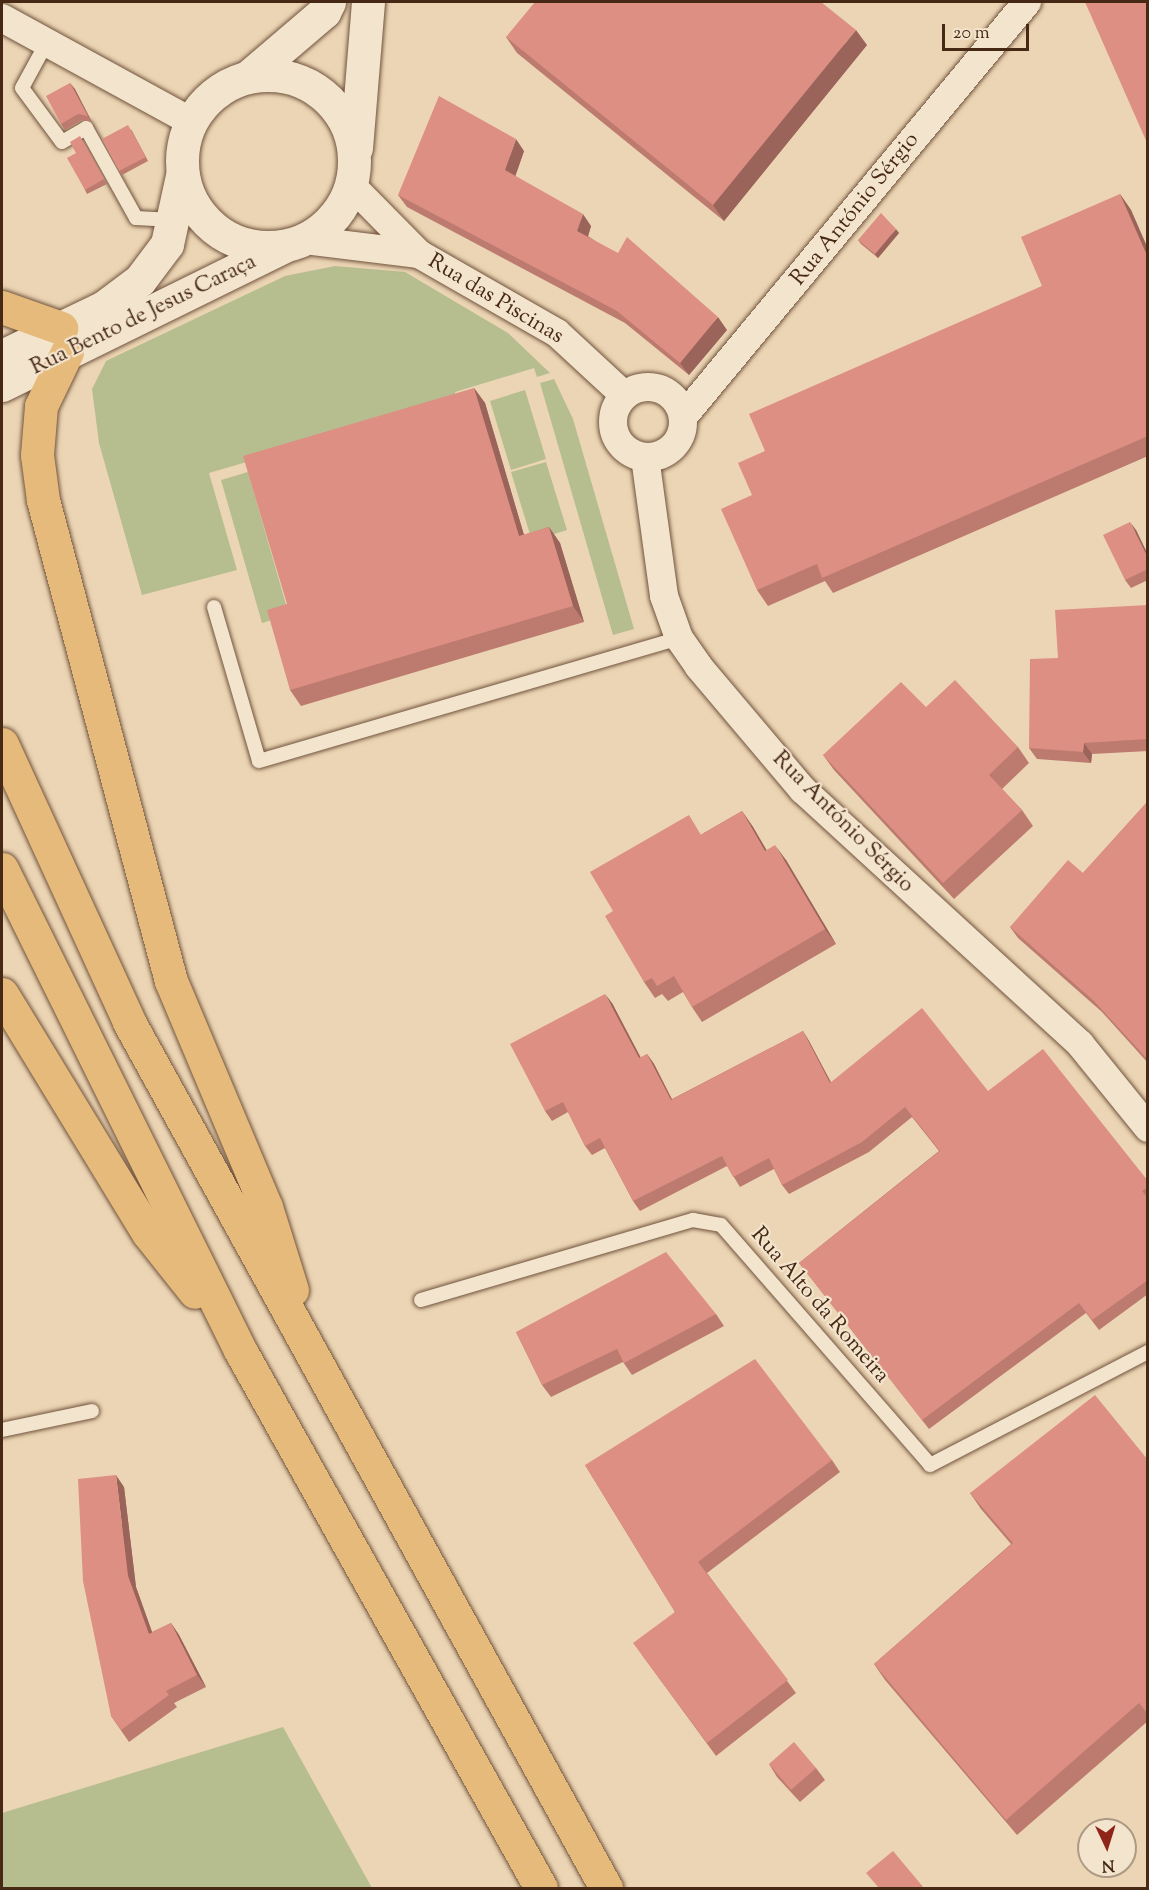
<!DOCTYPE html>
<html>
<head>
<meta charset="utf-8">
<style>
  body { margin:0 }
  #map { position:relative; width:1149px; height:1890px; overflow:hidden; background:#ecd5b4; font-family:"Sorts Mill Goudy",serif }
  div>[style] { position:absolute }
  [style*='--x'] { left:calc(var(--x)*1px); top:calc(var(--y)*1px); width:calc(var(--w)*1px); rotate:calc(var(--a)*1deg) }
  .green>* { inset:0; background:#b6bd8e }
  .roads { filter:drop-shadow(0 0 2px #70533d) drop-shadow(0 0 2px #70533d) }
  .service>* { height:14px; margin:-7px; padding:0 7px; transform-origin:7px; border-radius:7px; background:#f3e4ce }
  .minor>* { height:28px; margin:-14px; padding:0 14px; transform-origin:14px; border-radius:14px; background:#f3e4ce }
  .minor>.ring { margin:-14px; padding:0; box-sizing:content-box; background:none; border:28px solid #f3e4ce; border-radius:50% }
  .secondary>* { height:33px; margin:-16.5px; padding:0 16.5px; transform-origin:16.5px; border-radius:16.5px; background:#f3e4ce }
  .secondary>.ring { margin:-16.5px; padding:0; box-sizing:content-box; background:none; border:33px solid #f3e4ce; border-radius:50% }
  .trunk>* { height:33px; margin:-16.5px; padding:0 16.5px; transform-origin:16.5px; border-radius:16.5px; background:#e6ba7a }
  .wall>* { inset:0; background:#bd7b70 }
  .shaded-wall>* { inset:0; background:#9a645b }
  .building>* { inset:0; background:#dc8f82 }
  span { translate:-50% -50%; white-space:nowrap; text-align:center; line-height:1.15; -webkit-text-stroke:4.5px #f3e4ce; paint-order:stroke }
  .street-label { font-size:22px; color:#462815 }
  .frame { position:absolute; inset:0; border:3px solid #462815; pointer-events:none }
  .north { position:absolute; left:1077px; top:1818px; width:60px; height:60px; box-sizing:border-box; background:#f3e4ce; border:2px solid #ae9984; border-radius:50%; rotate:176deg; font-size:16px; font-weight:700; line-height:24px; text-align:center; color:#462815 }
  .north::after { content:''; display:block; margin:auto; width:21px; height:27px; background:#8f2418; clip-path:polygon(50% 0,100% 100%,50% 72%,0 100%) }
  .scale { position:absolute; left:942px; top:24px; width:87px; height:27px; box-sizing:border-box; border:3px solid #462815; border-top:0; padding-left:8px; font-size:18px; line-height:21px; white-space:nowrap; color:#462815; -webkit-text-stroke:4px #f3e4ce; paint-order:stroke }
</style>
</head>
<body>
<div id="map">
  <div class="green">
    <div style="clip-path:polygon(335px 266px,405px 272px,508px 333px,550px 373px,537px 377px,534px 368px,455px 392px,457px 401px,209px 473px,237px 570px,142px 595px,99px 443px,92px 389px,106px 361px,285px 276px)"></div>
    <div style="clip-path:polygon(554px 379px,573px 419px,634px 629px,613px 635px,540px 383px)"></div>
    <div style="clip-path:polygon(525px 390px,546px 459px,511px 470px,490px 401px)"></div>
    <div style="clip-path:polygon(546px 462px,567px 530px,532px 541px,511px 472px)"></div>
    <div style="clip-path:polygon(248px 472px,289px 615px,262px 623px,221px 480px)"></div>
    <div style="clip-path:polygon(283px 1727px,372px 1888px,2px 1888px,2px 1813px)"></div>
  </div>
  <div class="roads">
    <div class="service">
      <div style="--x:47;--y:42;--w:52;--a:118.5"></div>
      <div style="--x:22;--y:88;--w:67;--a:53.5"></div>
      <div style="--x:62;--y:142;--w:28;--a:-30"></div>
      <div style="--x:86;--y:128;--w:103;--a:60.9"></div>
      <div style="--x:136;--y:218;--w:37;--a:3"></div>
      <div style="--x:214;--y:607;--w:160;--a:73.7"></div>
      <div style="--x:259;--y:761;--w:438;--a:-16.3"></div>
      <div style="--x:421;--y:1300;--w:284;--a:-16.4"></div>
      <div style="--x:693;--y:1220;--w:28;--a:10"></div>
      <div style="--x:721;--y:1225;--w:318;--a:48.9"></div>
      <div style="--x:930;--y:1465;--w:246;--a:-27.4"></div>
      <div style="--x:2;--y:1430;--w:92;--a:-11.9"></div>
    </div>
    <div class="minor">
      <div style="--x:2;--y:18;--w:214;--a:28.7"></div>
      <div style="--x:352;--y:186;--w:95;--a:45.4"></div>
      <div style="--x:419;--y:254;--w:159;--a:29.8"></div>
      <div style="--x:557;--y:333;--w:91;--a:42.8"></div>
      <div style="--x:305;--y:240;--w:115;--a:7"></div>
      <div class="ring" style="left:613px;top:387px;width:42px;height:42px"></div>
      <div style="--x:683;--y:417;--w:539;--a:-50.34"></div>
      <div style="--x:645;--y:457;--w:140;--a:82.2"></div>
      <div style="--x:664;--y:596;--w:45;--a:70.3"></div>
      <div style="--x:679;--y:638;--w:35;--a:55"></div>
      <div style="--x:699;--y:667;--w:161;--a:49.8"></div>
      <div style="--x:803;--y:790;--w:376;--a:42.5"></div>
      <div style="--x:1080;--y:1044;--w:108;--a:51"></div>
    </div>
    <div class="secondary">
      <div class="ring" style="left:182px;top:75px;width:139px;height:139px"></div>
      <div style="--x:249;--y:76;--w:99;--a:-40.5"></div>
      <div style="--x:324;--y:12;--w:11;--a:-63"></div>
      <div style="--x:356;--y:148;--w:146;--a:-85.3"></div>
      <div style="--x:2;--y:356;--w:113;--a:-25.7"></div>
      <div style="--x:104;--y:307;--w:45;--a:-36.9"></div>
      <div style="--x:140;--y:280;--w:45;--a:-53.1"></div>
      <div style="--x:167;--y:244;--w:70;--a:-77.6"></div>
      <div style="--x:2;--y:385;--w:315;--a:-26.2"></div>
    </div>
    <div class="trunk">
      <div style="--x:2;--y:307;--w:63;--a:19.6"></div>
      <div style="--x:67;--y:352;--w:60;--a:115.7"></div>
      <div style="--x:41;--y:406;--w:49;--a:94.7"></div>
      <div style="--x:37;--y:455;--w:45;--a:82.4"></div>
      <div style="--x:43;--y:500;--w:498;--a:75.1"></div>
      <div style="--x:171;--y:981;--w:245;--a:67.2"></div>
      <div style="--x:266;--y:1207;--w:87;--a:72.6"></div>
      <div style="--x:2;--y:744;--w:306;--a:65.4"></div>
      <div style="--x:129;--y:1022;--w:989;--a:61.15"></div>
      <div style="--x:2;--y:869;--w:537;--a:63.67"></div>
      <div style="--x:240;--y:1350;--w:616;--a:60.77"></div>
      <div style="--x:2;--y:994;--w:280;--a:58.6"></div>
      <div style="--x:148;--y:1233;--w:75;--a:51.5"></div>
    </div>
  </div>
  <div class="wall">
    <div style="clip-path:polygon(506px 37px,867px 45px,724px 221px,517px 53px)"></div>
    <div style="clip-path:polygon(70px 83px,92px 122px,82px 120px,65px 130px,61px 124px)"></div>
    <div style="clip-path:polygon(131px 129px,148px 161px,122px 175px,119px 171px)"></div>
    <div style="clip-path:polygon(83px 140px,107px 184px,87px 194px,85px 190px,76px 153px)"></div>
    <div style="clip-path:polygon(524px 151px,515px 176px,591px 226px,588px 236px,727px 330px,689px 375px,625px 323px,407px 207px,398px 195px)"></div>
    <div style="clip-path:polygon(1120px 194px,1131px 210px,1148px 249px,1148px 456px,833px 593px,825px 581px,768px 606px,757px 590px,752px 495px,765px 451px,1042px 286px)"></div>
    <div style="clip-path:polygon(899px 233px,878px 258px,861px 244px,858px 240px)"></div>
    <div style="clip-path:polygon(474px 388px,485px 403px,524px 535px,549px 527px,560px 543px,584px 622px,301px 706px,290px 690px,287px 604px)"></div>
    <div style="clip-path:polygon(1136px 530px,1148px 555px,1148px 580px,1131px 588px,1125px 580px)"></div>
    <div style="clip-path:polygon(1148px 605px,1148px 751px,1092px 754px,1091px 763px,1037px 759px,1029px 748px,1058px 658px)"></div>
    <div style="clip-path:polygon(926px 707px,1018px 747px,1029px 763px,1002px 789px,1022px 810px,1033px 826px,954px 899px,834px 770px,823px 755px)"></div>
    <div style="clip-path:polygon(1148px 801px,1148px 1063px,1102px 1012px,1018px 938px,1010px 927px,1083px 873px)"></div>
    <div style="clip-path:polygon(742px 811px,753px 827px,766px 850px,786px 860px,836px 944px,702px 1022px,692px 1007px,683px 992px,668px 1001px,662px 994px,655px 998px,644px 982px,613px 911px,702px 834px)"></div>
    <div style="clip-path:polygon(612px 1003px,641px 1058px,647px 1054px,654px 1064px,672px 1099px,803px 1031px,809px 1041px,831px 1082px,988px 1091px,1148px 1181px,1148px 1294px,1099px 1330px,1086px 1313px,929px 1429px,799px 1263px,939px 1151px,912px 1117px,869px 1152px,789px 1194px,782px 1185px,774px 1169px,740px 1187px,727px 1166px,640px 1211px,633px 1201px,605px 1148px,592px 1155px,585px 1146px,568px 1112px,552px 1121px,545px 1111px)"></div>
    <div style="clip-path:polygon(716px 1314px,724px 1326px,632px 1375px,623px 1362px,551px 1397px,542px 1385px,516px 1332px)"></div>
    <div style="clip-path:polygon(832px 1460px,840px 1472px,707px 1573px,796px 1693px,716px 1756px,642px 1655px,675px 1612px,585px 1465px)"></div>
    <div style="clip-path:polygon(1148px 1460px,1148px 1721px,1017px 1835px,885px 1680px,874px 1664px,1011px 1544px,981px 1509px,970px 1493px)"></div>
    <div style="clip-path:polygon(124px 1487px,136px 1587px,152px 1632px,171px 1623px,179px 1635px,206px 1687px,174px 1703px,177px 1707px,129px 1742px,111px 1716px)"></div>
    <div style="clip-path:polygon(769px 1764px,816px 1768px,825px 1780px,800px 1802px,777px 1777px)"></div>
  </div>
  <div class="shaded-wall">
    <div style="clip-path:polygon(856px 30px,867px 45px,724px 221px,713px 205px)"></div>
    <div style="clip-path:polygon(70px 83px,75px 89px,92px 122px,88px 116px)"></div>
    <div style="clip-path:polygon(516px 139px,524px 151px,513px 183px,505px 170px)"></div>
    <div style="clip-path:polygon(1120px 194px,1131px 210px,1148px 249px,1148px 258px)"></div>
    <div style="clip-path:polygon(583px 214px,591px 226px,586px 243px,577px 231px)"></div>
    <div style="clip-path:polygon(896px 229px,899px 233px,878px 258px,875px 254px)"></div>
    <div style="clip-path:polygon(718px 317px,727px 330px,689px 375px,680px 363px)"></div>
    <div style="clip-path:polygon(474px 388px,485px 403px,529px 552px,519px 536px)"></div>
    <div style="clip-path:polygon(1130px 522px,1136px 530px,1148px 555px,1148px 558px)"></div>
    <div style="clip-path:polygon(549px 527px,560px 543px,584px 622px,573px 606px)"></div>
    <div style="clip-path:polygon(1084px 743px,1092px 754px,1091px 763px,1083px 752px)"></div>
    <div style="clip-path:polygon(742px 811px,753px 827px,776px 866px,765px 851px)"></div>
    <div style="clip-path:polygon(775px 845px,786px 860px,836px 944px,825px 929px)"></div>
    <div style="clip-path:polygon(605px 994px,612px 1003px,646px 1068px,639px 1058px)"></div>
    <div style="clip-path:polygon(803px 1031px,809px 1041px,836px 1093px,830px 1083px)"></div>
    <div style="clip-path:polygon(647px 1054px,654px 1064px,677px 1110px,671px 1100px)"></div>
    <div style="clip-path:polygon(116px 1475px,124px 1487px,136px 1587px,157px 1646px,149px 1634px,128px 1576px)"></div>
    <div style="clip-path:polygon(171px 1623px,179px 1635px,206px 1687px,197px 1675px)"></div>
  </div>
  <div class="building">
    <div style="clip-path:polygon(535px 2px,821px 2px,856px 30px,713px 205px,506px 37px)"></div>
    <div style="clip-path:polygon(1085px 2px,1148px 2px,1148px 145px)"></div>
    <div style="clip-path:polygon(70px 83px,88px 116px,78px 114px,61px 124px,46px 96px)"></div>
    <div style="clip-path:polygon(439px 96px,516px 139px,505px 170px,583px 214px,577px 231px,618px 253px,627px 237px,718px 317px,680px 363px,617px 311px,398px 195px)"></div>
    <div style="clip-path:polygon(128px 125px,146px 157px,119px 171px,102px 139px)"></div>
    <div style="clip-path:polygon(80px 136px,104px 179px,85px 190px,67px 158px,76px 153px,70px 142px)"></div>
    <div style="clip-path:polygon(1120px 194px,1148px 258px,1148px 436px,822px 578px,817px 564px,757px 590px,721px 509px,752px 495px,738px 463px,765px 451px,749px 414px,1042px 286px,1021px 237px)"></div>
    <div style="clip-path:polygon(881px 213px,896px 229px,875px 254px,858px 240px)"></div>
    <div style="clip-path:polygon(474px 388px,519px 536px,549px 527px,573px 606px,290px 690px,267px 610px,287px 604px,243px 456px)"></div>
    <div style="clip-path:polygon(1130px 522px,1148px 558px,1148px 569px,1125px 580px,1103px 535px)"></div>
    <div style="clip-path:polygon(1148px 605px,1148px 739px,1084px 743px,1083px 752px,1029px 748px,1030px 659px,1058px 658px,1055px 610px)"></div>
    <div style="clip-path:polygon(955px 680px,1018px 747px,989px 775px,1022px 810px,943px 883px,823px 755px,901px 682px,926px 707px)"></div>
    <div style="clip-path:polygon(1148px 801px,1148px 1060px,1094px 1001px,1010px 927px,1068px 860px,1083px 873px)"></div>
    <div style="clip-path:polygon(742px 811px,765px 851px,775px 845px,825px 929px,692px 1007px,674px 976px,657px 986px,652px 978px,644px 982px,605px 916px,613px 911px,590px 872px,689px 815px,701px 835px)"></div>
    <div style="clip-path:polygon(605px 994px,639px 1058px,647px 1054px,671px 1100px,803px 1031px,830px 1083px,922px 1008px,988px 1091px,1043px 1049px,1148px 1181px,1148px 1187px,1142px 1191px,1148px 1198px,1148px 1280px,1092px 1320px,1079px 1303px,922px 1420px,799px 1263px,940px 1151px,905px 1107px,862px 1142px,782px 1185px,769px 1158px,733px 1177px,722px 1156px,633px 1201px,600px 1138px,585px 1146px,563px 1102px,545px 1111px,510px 1044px)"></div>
    <div style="clip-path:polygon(666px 1252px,716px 1314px,624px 1363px,617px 1349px,542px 1385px,516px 1332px)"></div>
    <div style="clip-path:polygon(755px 1359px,832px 1460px,698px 1562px,788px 1680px,707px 1743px,633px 1643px,675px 1612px,585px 1465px)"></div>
    <div style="clip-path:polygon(1095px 1395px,1148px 1460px,1148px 1714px,1139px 1703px,1006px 1820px,874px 1664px,1013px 1543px,970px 1493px)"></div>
    <div style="clip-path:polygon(116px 1475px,128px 1576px,149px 1634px,171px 1623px,197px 1675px,166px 1691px,169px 1695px,121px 1730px,111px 1716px,83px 1581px,78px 1479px)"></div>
    <div style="clip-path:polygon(794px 1742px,816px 1768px,791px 1790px,769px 1764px)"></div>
    <div style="clip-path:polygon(893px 1851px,924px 1888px,879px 1888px,866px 1873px)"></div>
  </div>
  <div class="street-label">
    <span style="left:856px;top:210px;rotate:-51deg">Rua António Sérgio</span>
    <span style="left:495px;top:300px;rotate:31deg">Rua das Piscinas</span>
    <span style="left:144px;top:316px;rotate:-26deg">Rua Bento de Jesus Caraça</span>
    <span style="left:842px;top:823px;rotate:45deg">Rua António Sérgio</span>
    <span style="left:819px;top:1306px;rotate:49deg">Rua Alto da Romeira</span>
  </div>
  <div class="frame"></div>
  <div class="north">N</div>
  <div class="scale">20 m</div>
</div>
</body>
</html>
